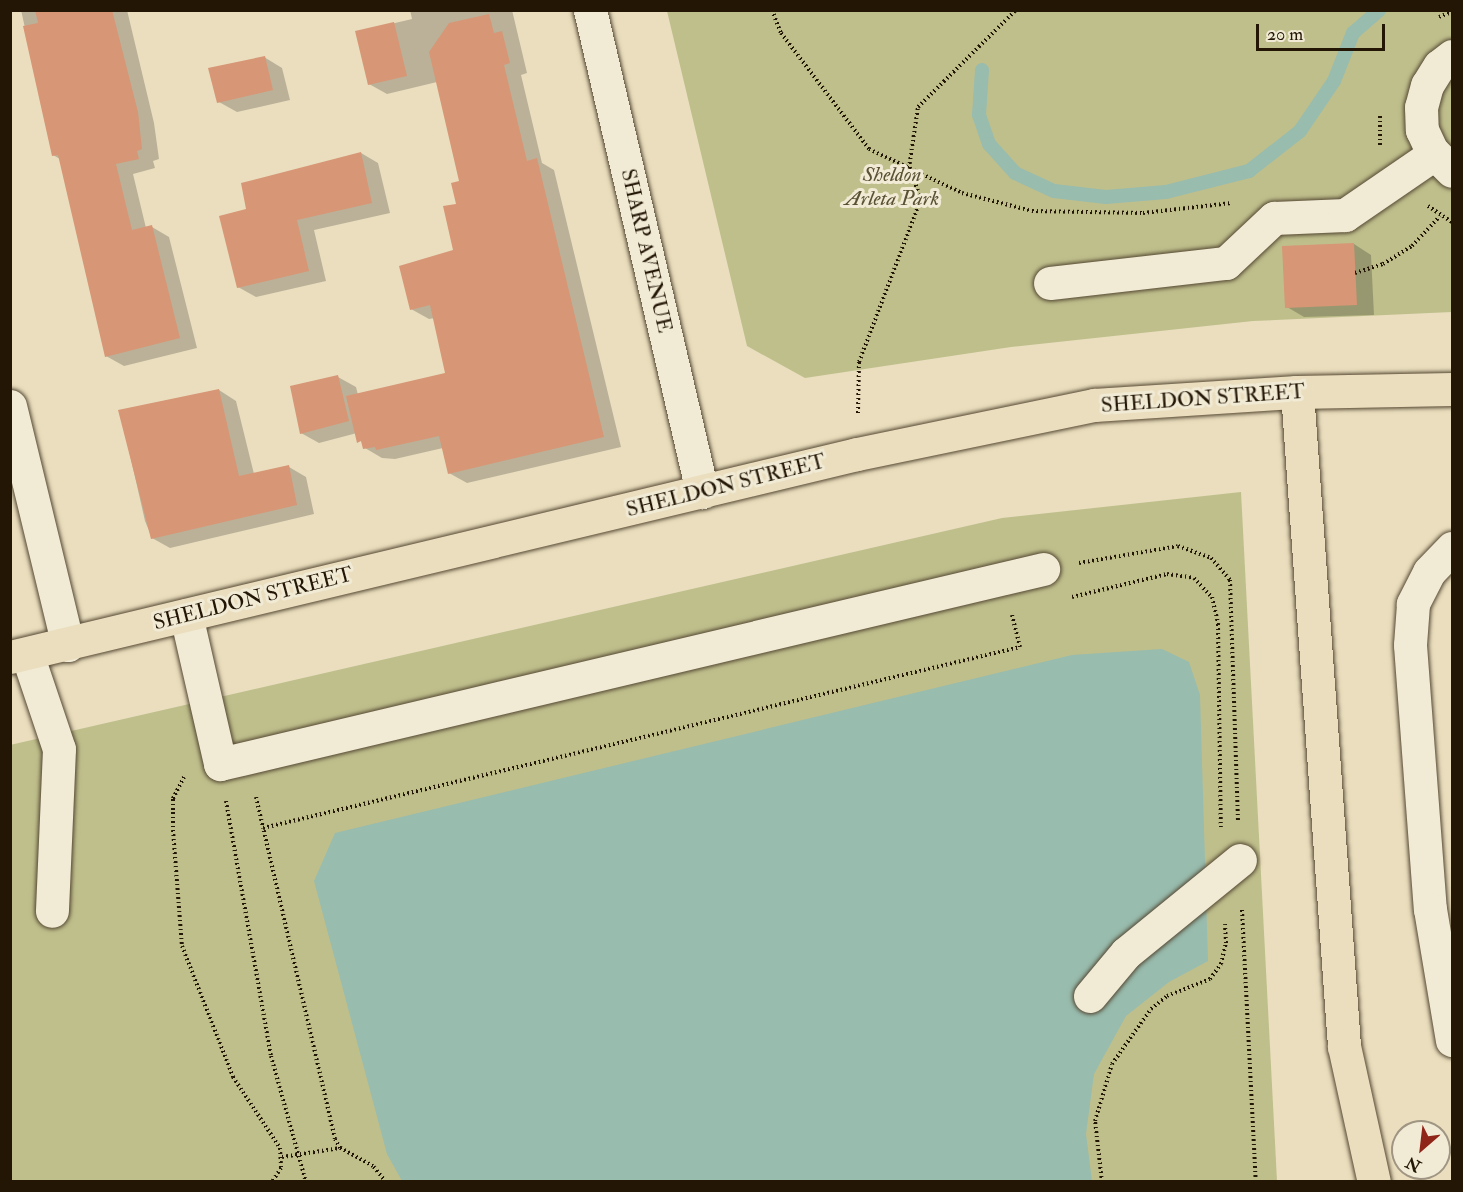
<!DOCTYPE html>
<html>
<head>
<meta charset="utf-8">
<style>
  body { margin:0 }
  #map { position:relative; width:1463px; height:1192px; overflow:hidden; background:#eadebe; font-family:"IM FELL Double Pica",serif }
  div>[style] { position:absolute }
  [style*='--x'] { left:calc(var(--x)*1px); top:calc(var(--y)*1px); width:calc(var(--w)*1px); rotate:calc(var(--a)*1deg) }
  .green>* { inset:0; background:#bfbf8c }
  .water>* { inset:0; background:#98bcae }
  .shadow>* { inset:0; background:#0003 }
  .stream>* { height:14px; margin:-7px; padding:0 7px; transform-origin:7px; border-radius:7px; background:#98bcae }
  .building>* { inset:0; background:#d79675 }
  .path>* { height:4px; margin-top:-2px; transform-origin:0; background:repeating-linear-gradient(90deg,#231605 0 1.5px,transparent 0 4.5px) }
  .roads { filter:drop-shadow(0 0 2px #554833) drop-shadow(0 0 2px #554833) }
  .minor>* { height:33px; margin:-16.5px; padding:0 16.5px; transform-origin:16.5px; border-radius:16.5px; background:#f1ead5 }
  .major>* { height:33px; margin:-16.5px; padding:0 16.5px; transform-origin:16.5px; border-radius:16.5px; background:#eadebe }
  .highway>* { height:33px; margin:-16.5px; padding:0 16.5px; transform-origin:16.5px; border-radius:16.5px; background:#eadebe }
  span { translate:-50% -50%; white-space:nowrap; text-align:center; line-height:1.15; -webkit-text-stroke:6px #f1ead5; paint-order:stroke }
  .park-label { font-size:21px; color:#5a5134; font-style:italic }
  .street-label { font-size:21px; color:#231605 }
  .frame { position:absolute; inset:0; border:12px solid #231605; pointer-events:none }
  .north { position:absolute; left:1391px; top:1120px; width:60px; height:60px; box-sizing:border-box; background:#f1ead5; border:2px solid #9f9582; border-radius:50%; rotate:208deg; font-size:16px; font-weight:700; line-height:24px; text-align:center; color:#231605 }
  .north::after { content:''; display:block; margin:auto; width:21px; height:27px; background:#8f2418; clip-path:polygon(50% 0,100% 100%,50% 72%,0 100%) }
  .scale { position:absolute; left:1256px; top:24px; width:129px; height:27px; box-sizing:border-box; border:3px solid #231605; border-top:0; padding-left:8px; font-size:18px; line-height:21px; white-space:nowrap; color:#231605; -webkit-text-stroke:4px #f1ead5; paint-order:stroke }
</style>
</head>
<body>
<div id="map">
  <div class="green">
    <div style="clip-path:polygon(667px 11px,1452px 11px,1452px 312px,1253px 321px,1011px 347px,805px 378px,747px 346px)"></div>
    <div style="clip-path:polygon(1241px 492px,1277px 1181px,11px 1181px,10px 745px,1002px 518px)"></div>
  </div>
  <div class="water">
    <div style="clip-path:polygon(1162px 649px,1189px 662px,1200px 695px,1208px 961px,1169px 982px,1126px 1016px,1094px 1074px,1086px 1134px,1092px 1181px,402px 1181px,387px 1154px,314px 881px,335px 833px,1072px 655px)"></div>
  </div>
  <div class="shadow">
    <div style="clip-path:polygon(21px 10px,127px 10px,154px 123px,159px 159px,153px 161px,155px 168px,133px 174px,146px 228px,152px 227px,169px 237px,197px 348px,124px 366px,106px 356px,60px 159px,53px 155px)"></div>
    <div style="clip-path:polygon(410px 10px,512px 10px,527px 73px,521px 75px,542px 163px,554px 170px,621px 447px,467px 483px,449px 473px,443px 448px,395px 459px,382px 458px,365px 448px,357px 433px,319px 443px,301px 433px,338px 377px,356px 387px,358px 395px,447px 374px,435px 318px,429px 319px,411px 309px,455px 251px,461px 182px,437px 82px,387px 94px,369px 84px,357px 32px,412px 19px)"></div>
    <div style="clip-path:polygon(264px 57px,282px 68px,290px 100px,237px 112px,219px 102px)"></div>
    <div style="clip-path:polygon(361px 153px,378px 163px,390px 213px,314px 230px,326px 281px,256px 297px,238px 287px,248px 210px)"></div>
    <div style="clip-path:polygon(1354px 244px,1371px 255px,1374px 315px,1304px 317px,1287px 307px)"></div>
    <div style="clip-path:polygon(219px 390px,236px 401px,254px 474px,289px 467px,306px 477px,314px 514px,170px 548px,152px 538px,145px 521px,120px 411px)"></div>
  </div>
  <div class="stream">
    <div style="--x:982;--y:70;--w:45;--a:93.8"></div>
    <div style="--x:979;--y:115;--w:31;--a:71"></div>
    <div style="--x:989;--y:144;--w:39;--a:48"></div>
    <div style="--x:1015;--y:173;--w:43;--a:24.8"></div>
    <div style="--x:1054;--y:191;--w:52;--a:6.6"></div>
    <div style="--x:1106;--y:197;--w:60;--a:-4.8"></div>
    <div style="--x:1166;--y:192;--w:86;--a:-14.2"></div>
    <div style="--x:1249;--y:171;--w:65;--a:-38.1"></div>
    <div style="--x:1300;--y:131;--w:60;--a:-55.8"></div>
    <div style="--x:1334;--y:81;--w:52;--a:-68.4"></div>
    <div style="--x:1353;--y:33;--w:35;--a:-41"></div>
  </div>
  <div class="building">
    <div style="clip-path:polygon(35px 10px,112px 10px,138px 112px,142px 149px,137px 151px,139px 159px,116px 164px,132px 230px,152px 225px,180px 338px,105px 357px,58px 155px,52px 156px,23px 26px,38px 23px)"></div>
    <div style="clip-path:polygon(489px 14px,494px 33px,502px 31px,510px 63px,504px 65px,527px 161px,537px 158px,604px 437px,448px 474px,439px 436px,376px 450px,375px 447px,363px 449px,361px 441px,357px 443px,346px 396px,445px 373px,430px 305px,410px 310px,399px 266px,453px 250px,443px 206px,456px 204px,451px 183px,459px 181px,429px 52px,449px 23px)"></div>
    <div style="clip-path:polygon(394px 22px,407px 76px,368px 85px,355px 31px)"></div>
    <div style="clip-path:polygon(265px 56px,273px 90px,217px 103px,208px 68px)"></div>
    <div style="clip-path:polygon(361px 152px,372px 203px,297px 220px,309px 271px,237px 288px,219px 216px,246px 209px,241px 183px)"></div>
    <div style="clip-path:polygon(1354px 243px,1357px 305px,1285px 308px,1282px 246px)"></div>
    <div style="clip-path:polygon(338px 375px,349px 421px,300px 434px,290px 386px)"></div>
    <div style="clip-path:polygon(219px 389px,239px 476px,289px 465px,297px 505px,151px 539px,118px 410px)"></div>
  </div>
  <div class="path">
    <div style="--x:772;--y:10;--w:25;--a:69"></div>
    <div style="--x:781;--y:33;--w:146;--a:52.8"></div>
    <div style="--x:869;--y:149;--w:103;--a:25.3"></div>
    <div style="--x:962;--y:193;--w:72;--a:14.4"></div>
    <div style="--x:1032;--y:211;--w:111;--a:1"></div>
    <div style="--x:1143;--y:213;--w:89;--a:-6.5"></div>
    <div style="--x:1439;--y:17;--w:14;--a:-21"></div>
    <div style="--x:1380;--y:116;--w:29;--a:90"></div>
    <div style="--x:1428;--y:206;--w:29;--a:34"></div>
    <div style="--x:1355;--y:273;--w:29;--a:-18"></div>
    <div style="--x:1383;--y:264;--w:34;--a:-32"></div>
    <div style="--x:1412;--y:246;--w:41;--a:-47"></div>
    <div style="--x:858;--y:413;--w:51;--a:-88.9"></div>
    <div style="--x:859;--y:362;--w:174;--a:-69.2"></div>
    <div style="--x:921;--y:199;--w:33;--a:-111"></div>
    <div style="--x:909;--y:168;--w:62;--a:-81.6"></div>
    <div style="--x:918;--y:107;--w:138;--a:-44.7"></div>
    <div style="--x:1079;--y:563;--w:100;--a:-9.7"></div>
    <div style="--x:1178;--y:546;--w:35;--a:20"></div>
    <div style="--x:1211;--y:558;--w:29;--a:49"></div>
    <div style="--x:1230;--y:580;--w:241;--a:88.1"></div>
    <div style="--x:1072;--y:597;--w:98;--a:-13.6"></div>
    <div style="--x:1167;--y:574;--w:27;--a:8"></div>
    <div style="--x:1194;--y:578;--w:26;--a:47"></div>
    <div style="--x:1212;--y:597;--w:28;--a:77"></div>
    <div style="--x:1218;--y:624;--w:203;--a:89.2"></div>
    <div style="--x:184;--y:777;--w:25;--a:117"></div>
    <div style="--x:173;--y:799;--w:31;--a:90"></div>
    <div style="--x:173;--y:830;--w:116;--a:85.6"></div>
    <div style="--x:182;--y:946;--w:141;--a:68.7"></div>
    <div style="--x:233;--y:1077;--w:85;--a:56.5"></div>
    <div style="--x:280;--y:1148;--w:20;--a:87"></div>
    <div style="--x:281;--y:1168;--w:17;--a:123"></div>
    <div style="--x:256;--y:797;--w:32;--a:77"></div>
    <div style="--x:226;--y:801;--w:259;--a:80"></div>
    <div style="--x:271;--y:1056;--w:131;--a:74.5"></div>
    <div style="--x:1242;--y:910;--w:272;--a:87.1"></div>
    <div style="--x:282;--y:1157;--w:59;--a:-8.8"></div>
    <div style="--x:386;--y:1182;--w:21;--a:-129"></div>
    <div style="--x:373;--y:1166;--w:38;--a:-151"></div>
    <div style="--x:340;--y:1148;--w:10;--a:-119"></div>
    <div style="--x:335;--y:1139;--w:319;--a:-103"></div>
    <div style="--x:263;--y:828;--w:778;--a:-13.45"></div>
    <div style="--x:1020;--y:647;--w:33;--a:-104"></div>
    <div style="--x:1102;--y:1182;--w:61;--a:-96.5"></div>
    <div style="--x:1095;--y:1121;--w:59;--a:-73.4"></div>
    <div style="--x:1112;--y:1064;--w:67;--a:-54.7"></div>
    <div style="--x:1151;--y:1009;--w:21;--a:-39"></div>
    <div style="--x:1167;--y:996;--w:46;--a:-21.6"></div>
    <div style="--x:1210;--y:979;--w:19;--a:-54"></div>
    <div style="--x:1221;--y:964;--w:22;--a:-77"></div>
    <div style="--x:1226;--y:943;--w:19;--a:-93"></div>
  </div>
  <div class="roads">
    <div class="minor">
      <div style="--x:590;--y:10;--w:495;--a:76.9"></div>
      <div style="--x:1452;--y:56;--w:16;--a:142"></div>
      <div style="--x:1439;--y:66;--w:22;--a:122"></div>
      <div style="--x:1427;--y:85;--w:23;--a:105"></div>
      <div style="--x:1421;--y:107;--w:23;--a:88"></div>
      <div style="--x:1422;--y:130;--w:23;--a:65"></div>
      <div style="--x:1432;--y:151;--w:28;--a:45"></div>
      <div style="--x:1050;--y:283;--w:177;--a:-6.5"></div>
      <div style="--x:1226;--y:263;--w:66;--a:-43.2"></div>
      <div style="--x:1274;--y:218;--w:71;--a:-2.4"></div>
      <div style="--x:1345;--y:215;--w:108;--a:-34.4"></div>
      <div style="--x:10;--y:406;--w:246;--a:76.4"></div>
      <div style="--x:1452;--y:548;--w:33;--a:134"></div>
      <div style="--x:1429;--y:572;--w:36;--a:117"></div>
      <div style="--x:1413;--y:604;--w:41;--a:94.2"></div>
      <div style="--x:1410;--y:645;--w:265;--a:85.7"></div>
      <div style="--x:1430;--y:909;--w:133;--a:80.5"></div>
      <div style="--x:186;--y:615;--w:153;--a:77.1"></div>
      <div style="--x:220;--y:764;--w:846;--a:-13.33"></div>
      <div style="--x:27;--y:654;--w:100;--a:71.4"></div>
      <div style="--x:59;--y:749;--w:162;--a:92.5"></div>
      <div style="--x:1090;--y:996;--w:56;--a:-50.1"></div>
      <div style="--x:1126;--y:953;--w:147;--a:-39.2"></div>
    </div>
    <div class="major">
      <div style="--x:10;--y:657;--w:871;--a:-13.48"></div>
      <div style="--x:857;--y:454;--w:242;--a:-11.7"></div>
      <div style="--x:1094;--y:405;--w:203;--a:-3.7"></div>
      <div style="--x:1297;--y:392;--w:155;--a:-1.1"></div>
    </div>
    <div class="highway">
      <div style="--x:1297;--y:392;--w:656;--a:85.89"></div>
      <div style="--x:1344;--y:1046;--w:139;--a:77.6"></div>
    </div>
  </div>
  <div class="park-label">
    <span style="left:892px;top:187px">Sheldon<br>Arleta Park</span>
  </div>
  <div class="street-label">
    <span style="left:646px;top:251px;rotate:77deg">SHARP AVENUE</span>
    <span style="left:1203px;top:399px;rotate:-4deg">SHELDON STREET</span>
    <span style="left:726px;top:486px;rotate:-14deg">SHELDON STREET</span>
    <span style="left:253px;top:599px;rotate:-14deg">SHELDON STREET</span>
  </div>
  <div class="frame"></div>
  <div class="north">N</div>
  <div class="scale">20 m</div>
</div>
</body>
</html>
